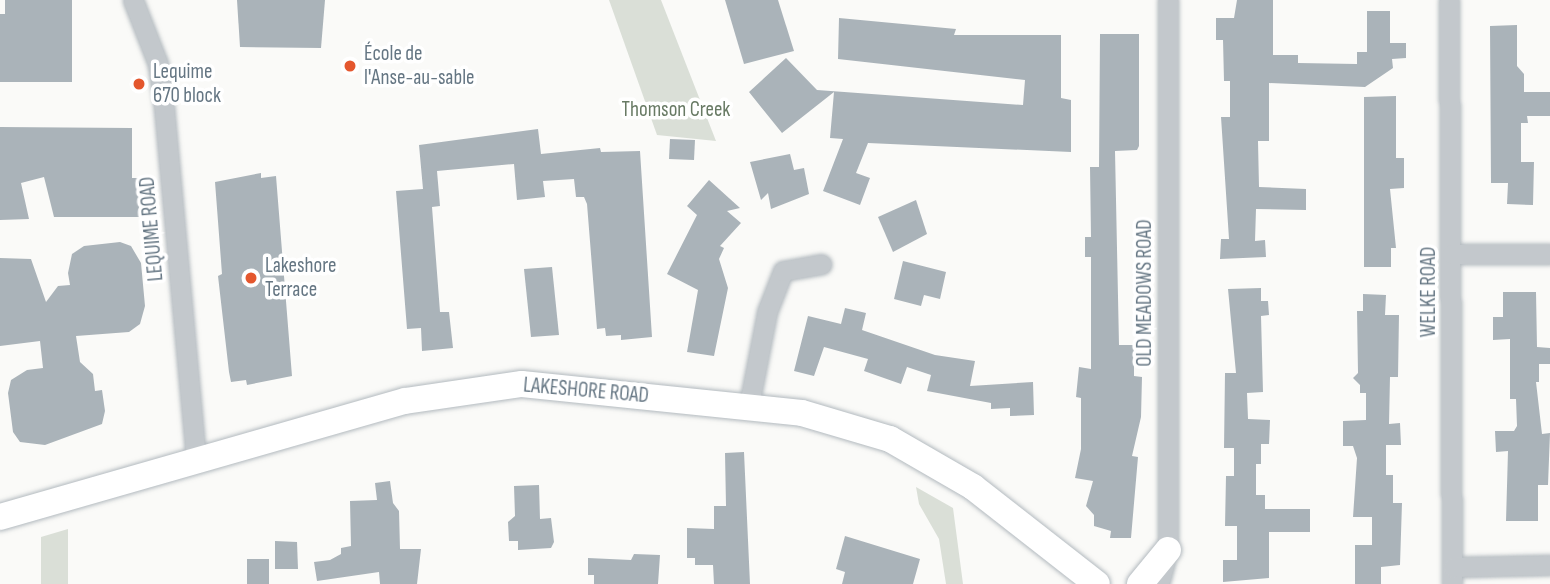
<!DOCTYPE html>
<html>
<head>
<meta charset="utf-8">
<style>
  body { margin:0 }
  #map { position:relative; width:1550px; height:584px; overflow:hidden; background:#fafaf8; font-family:"Sofia Sans Condensed",sans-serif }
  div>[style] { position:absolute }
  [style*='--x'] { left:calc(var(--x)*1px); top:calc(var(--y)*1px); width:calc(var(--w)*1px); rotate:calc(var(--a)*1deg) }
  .green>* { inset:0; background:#dadfd7 }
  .building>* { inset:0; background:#aab3b9 }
  .roads { filter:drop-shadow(0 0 2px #b3babf) drop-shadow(0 0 2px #b3babf) }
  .minor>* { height:19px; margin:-9.5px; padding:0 9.5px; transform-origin:9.5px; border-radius:9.5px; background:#c3c8cc }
  .secondary>* { height:26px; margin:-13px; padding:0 13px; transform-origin:13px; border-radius:13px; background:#fff }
  .dots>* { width:19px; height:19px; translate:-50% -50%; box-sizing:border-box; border:4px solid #fff; border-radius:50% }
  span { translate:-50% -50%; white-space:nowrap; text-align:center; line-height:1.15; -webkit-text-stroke:7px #fff; paint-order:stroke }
  .poi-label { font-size:21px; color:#657683 }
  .left { translate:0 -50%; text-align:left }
  .park-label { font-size:21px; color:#687a64 }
  .street-label { font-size:21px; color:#657683 }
</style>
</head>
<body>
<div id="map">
  <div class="green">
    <div style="clip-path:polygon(609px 0,661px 0,716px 141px,657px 135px)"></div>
    <div style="clip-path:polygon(916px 487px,953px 508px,963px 584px,946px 584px,939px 539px,919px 504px)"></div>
    <div style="clip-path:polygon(68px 529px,68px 584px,41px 584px,41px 537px)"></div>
  </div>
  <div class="building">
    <div style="clip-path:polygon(5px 0,72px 0,72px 82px,0 82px,0 14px,5px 14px)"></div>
    <div style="clip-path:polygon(237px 0,325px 0,321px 48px,240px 47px)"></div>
    <div style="clip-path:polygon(725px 0,778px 0,794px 51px,744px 64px)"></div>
    <div style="clip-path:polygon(1237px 0,1273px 0,1273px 55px,1298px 55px,1298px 63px,1357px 64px,1357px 52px,1367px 52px,1367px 11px,1390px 11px,1390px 43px,1406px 43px,1406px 58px,1392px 59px,1393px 68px,1365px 87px,1269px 83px,1269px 141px,1258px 141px,1259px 187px,1306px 189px,1306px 210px,1256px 209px,1255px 241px,1265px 240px,1266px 257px,1220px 259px,1221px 239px,1229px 239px,1221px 117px,1230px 117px,1230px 81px,1224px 81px,1223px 40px,1216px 40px,1216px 18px,1234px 18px)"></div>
    <div style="clip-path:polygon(839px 18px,956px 29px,954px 35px,1061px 35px,1061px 98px,1071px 100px,1071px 152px,868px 143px,856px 173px,870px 178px,860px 205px,823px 191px,843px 139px,830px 138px,834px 92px,782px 133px,749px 92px,786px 58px,817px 90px,1023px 105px,1025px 80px,838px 59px)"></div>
    <div style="clip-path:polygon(1517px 25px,1517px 66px,1524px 74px,1524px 92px,1550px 92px,1550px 116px,1527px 116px,1528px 123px,1521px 123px,1521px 162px,1534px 162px,1533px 205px,1507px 204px,1508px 183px,1491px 183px,1490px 26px)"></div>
    <div style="clip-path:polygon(1100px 34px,1139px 34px,1139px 146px,1137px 150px,1115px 151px,1119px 345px,1134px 345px,1134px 376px,1142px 377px,1141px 417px,1132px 456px,1138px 457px,1131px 538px,1110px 538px,1111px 531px,1094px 526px,1094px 515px,1086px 506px,1093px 481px,1075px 478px,1081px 449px,1081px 398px,1076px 397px,1079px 367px,1091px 369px,1091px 257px,1085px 257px,1085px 237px,1091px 237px,1090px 167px,1099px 167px)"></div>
    <div style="clip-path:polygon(1396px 96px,1396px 158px,1404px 158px,1404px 188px,1390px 189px,1396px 248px,1391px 248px,1391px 267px,1364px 267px,1364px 97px)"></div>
    <div style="clip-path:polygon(0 127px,132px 128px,132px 178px,140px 178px,140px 217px,54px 217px,44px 177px,21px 183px,29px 219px,0 220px)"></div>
    <div style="clip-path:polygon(538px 129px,541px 154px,600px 148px,601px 152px,640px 151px,652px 337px,621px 340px,621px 335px,606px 336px,605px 328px,597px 329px,587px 204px,584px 197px,576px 197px,574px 179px,543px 181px,545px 197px,517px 200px,514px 164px,437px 171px,440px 206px,432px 207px,440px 312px,449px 312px,453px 348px,422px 351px,421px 328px,407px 329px,396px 191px,423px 189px,419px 145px)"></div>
    <div style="clip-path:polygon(670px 139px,695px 140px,694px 160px,669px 159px)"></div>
    <div style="clip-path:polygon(790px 154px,794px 170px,804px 168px,809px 194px,771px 209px,768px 193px,761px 200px,750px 162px)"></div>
    <div style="clip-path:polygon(261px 173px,261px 178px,276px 176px,292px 376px,247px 385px,246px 380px,231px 382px,229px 372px,218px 276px,222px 274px,215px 182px)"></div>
    <div style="clip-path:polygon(709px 180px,740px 208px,727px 211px,741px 223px,720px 246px,724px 248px,719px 259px,728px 288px,714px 356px,687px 352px,698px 290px,667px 274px,697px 215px,687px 206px)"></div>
    <div style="clip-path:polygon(916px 200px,927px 234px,893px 252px,878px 217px)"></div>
    <div style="clip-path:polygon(120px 242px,131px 246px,141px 263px,145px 306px,140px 324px,129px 332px,76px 336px,80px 362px,93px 374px,95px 391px,102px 390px,105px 411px,102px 424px,45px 445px,20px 442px,13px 432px,8px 393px,11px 380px,27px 370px,43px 368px,40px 341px,0 346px,0 258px,31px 259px,46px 302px,58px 286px,70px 285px,68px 273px,72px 254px,84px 246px)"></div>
    <div style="clip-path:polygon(903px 261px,946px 272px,940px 299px,924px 295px,921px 306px,894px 299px)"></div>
    <div style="clip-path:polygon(552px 267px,559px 335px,531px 337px,524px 269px)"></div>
    <div style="clip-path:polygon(1261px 288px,1261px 301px,1268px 301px,1269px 315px,1261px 316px,1263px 392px,1247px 393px,1248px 419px,1270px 420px,1269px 444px,1261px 444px,1261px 464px,1256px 464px,1256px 495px,1265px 495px,1265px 509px,1310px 509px,1310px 532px,1269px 532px,1269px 578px,1223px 582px,1223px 560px,1237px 560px,1237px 526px,1225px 526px,1226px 476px,1234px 476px,1234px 448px,1224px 448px,1225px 373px,1236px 373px,1228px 289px)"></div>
    <div style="clip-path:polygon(1503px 292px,1536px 292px,1537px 347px,1550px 348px,1550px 364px,1539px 364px,1539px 382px,1536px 382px,1542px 434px,1550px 433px,1548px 485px,1538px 485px,1538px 521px,1506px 521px,1508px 451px,1496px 452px,1495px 431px,1514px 431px,1517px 426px,1516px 399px,1510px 399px,1510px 339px,1493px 340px,1493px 317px,1503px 317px)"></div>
    <div style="clip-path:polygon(1363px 294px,1386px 295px,1385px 315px,1399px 315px,1398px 377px,1390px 377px,1389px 424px,1400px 423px,1401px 445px,1386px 445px,1386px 475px,1393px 475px,1393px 503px,1402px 503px,1400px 565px,1381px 567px,1381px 584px,1355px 584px,1355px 545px,1372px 545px,1372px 517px,1353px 517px,1357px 458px,1353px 446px,1343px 446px,1343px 421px,1366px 420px,1366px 393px,1360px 393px,1360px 385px,1353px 378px,1358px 373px,1357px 311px,1363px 311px)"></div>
    <div style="clip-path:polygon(845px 308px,866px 313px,862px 330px,935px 355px,975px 361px,970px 386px,1033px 382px,1034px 415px,1010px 416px,1010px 408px,991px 409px,991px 403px,927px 391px,931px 375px,907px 367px,901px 384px,864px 371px,868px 359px,824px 347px,814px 376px,794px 371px,808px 316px,841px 324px)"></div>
    <div style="clip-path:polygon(744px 452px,750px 584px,714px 584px,713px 565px,695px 565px,695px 558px,687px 558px,687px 528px,714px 529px,714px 506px,726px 506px,725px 453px)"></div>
    <div style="clip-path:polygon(390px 481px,393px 503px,399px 511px,400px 549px,421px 549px,417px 584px,380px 584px,379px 572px,317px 581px,314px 562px,330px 560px,341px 554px,341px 548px,351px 546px,350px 501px,377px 500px,375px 483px)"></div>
    <div style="clip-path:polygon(539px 485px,540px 519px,551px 518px,554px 542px,551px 548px,518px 550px,518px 541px,509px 541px,508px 522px,515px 516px,514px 486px)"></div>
    <div style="clip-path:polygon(845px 536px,920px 559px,913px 584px,842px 584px,845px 572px,836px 569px)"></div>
    <div style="clip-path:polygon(275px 541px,297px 542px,298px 569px,275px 569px)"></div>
    <div style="clip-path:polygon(634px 554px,660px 555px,658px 584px,594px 584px,594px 575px,588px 575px,588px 558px,631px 560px)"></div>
    <div style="clip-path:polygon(247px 559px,269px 559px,269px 584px,247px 584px)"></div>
  </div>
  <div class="roads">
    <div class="minor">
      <div style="--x:133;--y:0;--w:69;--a:68.7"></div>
      <div style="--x:158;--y:64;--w:43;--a:82.1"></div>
      <div style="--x:164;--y:107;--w:354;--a:84.8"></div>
      <div style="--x:1449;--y:0;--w:584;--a:89.71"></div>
      <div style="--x:1452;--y:254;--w:98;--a:0"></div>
      <div style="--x:749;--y:405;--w:95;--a:-79"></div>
      <div style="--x:767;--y:312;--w:44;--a:-68.7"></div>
      <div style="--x:783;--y:271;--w:39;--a:-10"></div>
      <div style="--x:1453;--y:567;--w:97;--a:-1.2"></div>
      <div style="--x:1159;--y:584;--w:35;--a:-75"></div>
      <div style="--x:1168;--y:550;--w:550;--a:-90"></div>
    </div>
    <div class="secondary">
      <div style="--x:0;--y:517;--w:421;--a:-16"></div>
      <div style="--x:405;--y:401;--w:118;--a:-8.3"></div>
      <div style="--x:522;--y:384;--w:281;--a:5.9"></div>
      <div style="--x:802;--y:413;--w:92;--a:16.5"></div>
      <div style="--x:890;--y:439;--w:96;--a:30"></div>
      <div style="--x:973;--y:487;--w:157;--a:38"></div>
      <div style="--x:1140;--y:584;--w:44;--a:-50.5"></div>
    </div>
  </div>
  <div class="dots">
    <div style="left:350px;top:66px;background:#e4572e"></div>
    <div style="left:139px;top:84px;background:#e4572e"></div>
    <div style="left:251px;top:278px;background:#e4572e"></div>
  </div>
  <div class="poi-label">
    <span class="left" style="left:364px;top:66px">École de<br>l'Anse-au-sable</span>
    <span class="left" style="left:153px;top:84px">Lequime<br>670 block</span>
    <span class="left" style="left:265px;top:278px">Lakeshore<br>Terrace</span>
  </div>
  <div class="park-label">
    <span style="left:676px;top:110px">Thomson Creek</span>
  </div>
  <div class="street-label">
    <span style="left:152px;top:229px;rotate:-95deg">LEQUIME ROAD</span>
    <span style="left:1429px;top:292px;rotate:-90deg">WELKE ROAD</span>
    <span style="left:1145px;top:293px;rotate:-90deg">OLD MEADOWS ROAD</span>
    <span style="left:586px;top:391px;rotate:5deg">LAKESHORE ROAD</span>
  </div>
</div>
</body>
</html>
